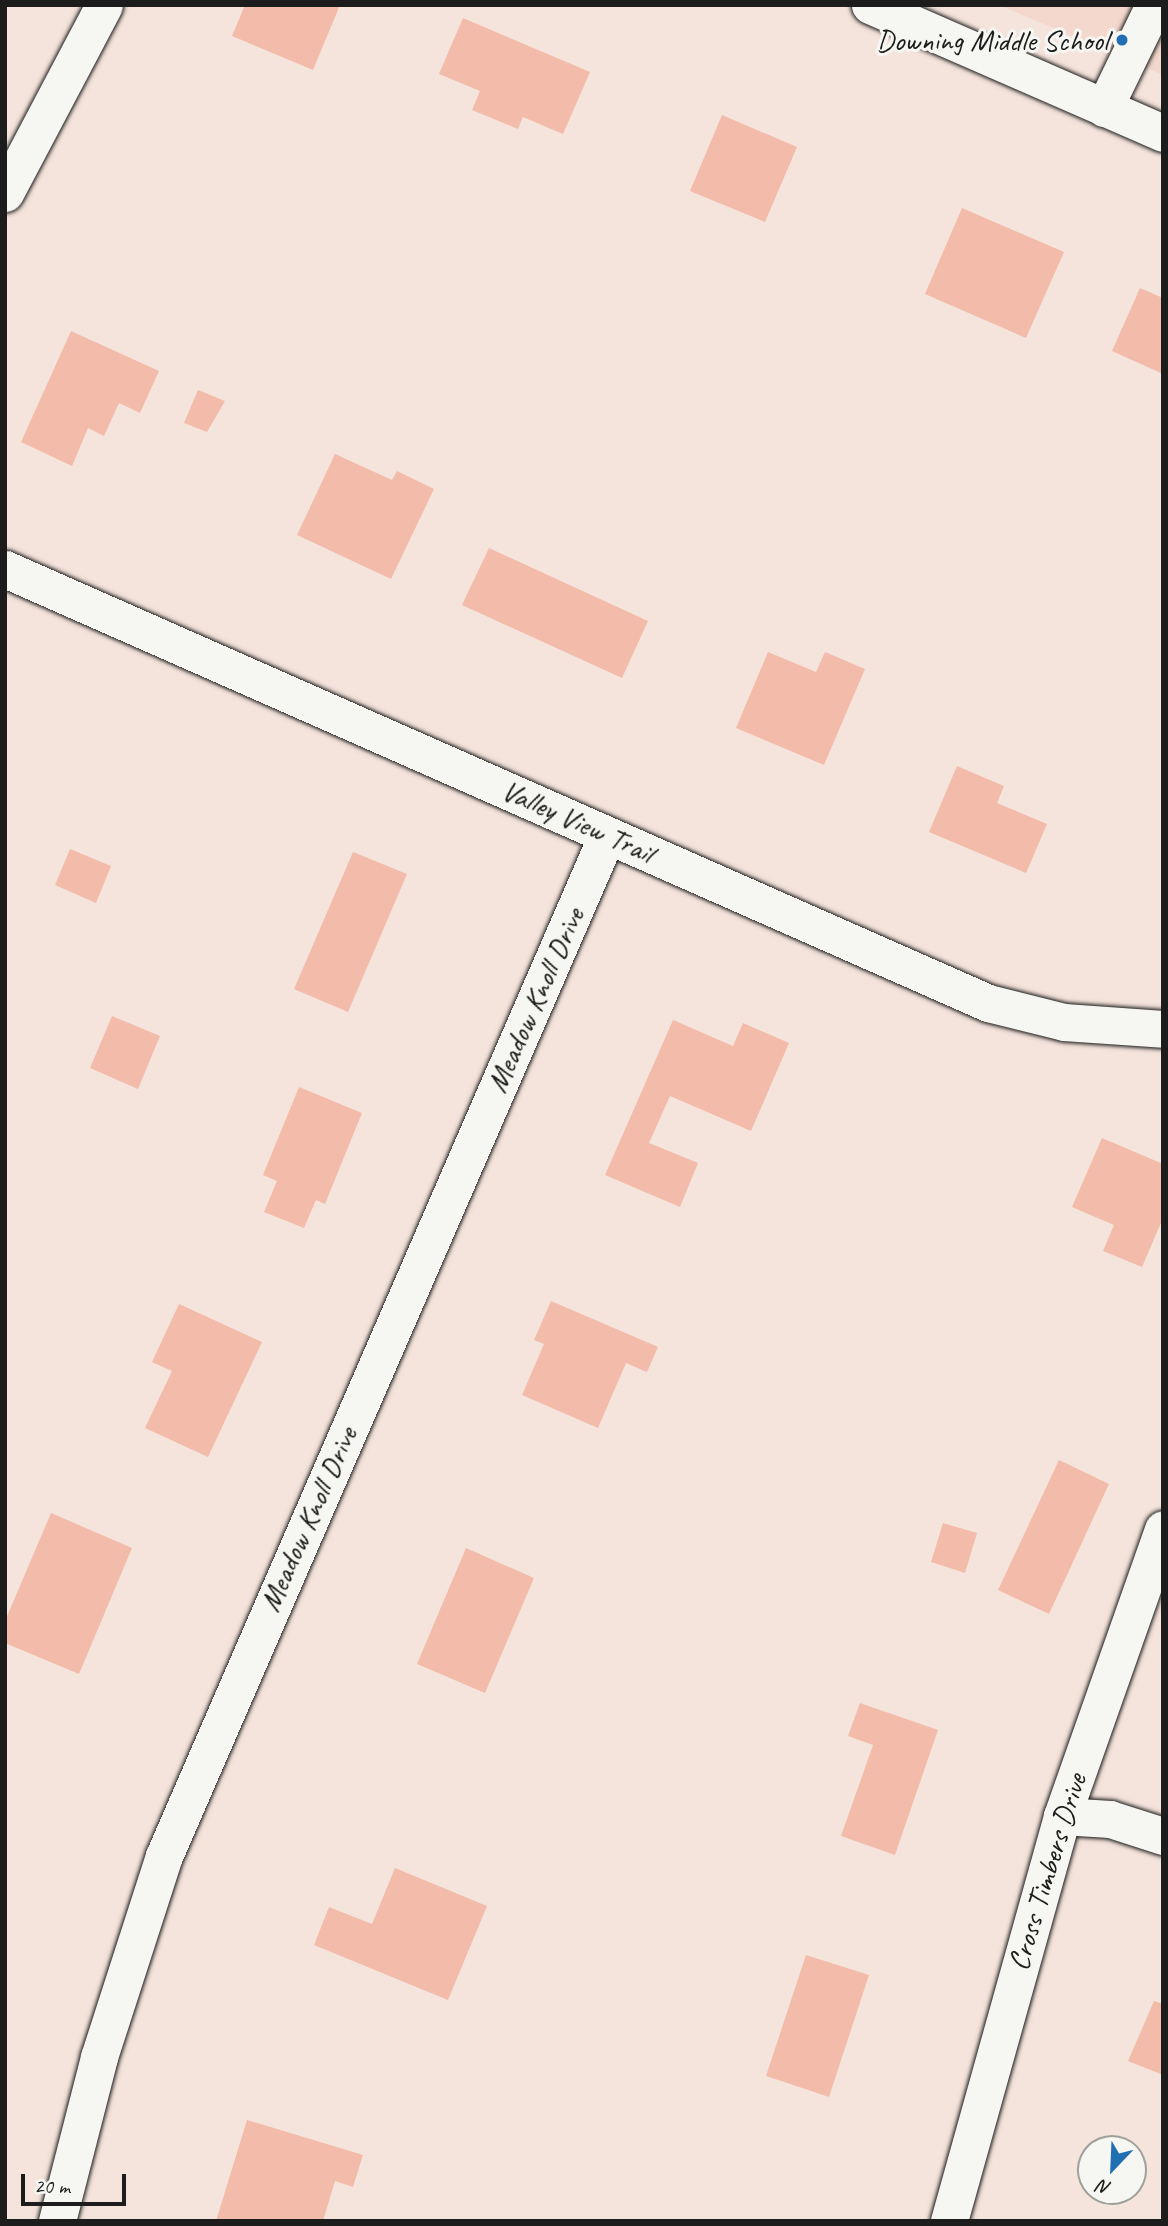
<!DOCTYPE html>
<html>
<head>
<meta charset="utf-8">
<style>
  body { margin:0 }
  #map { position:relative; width:1168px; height:2226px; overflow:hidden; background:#f5e4dc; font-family:Caveat,sans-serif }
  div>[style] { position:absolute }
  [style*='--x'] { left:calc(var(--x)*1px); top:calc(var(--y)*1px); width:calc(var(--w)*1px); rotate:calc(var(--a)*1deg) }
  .built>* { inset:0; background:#f4d8cd }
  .building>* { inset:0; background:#f3bba9 }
  .roads { filter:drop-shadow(0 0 2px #1c1c1c) drop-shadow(0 0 2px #1c1c1c) }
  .minor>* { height:37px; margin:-18.5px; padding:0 18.5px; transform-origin:18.5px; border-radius:18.5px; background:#f6f6f2 }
  .dots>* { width:19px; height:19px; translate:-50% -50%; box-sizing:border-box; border:4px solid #f6f6f2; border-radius:50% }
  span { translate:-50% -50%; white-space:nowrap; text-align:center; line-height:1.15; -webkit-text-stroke:6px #f6f6f2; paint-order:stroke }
  .poi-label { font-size:30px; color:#1c1c1c }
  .right { translate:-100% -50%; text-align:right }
  .street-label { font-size:30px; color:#1c1c1c }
  .frame { position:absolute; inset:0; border:7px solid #1c1c1c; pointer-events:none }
  .north { position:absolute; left:1077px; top:2135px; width:70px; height:70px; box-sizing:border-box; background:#f6f6f2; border:2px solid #9f9f9c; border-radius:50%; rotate:203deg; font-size:19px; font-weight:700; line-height:28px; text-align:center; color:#1c1c1c }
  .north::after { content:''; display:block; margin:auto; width:24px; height:32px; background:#1f6fb2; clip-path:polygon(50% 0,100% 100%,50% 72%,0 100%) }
  .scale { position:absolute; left:21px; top:2174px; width:105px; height:32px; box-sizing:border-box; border:4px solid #1c1c1c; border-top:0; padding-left:9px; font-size:21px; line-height:24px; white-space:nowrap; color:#1c1c1c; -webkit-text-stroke:5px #f6f6f2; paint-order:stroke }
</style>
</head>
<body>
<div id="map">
  <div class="built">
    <div style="clip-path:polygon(999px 5px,1163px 5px,1163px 75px)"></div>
  </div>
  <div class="building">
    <div style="clip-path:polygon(245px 5px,340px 5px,313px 70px,232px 36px)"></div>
    <div style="clip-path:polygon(463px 18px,590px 72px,563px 134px,523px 117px,518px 129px,472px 110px,480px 91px,439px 74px)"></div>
    <div style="clip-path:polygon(722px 115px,797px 147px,765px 222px,690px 191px)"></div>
    <div style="clip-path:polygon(962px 208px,1064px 252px,1026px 338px,925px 294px)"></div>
    <div style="clip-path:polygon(1140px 288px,1163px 298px,1163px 374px,1112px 351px)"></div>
    <div style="clip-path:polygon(71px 331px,159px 371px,140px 413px,119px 403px,104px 436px,88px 428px,72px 466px,21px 442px)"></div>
    <div style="clip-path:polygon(198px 390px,225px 401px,207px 432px,184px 423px)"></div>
    <div style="clip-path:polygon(335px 454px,392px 480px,397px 471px,434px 489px,391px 579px,297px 535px)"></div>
    <div style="clip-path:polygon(489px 548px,648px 621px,622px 678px,462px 605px)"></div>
    <div style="clip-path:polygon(768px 652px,816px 672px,825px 652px,865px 669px,824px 765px,736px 728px)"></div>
    <div style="clip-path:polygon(957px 766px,1004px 786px,997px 803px,1047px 824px,1026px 873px,929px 832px)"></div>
    <div style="clip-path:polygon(70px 849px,111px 866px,96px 903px,55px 885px)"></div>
    <div style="clip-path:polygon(353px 852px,407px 874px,348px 1012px,294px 989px)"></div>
    <div style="clip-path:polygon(112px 1016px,160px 1036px,138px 1089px,90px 1068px)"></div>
    <div style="clip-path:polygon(673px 1020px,733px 1046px,743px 1023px,789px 1043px,751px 1131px,670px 1096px,649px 1143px,698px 1163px,680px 1207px,605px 1175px)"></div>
    <div style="clip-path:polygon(299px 1087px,362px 1113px,325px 1204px,316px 1200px,304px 1228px,264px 1212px,277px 1181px,263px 1175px)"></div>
    <div style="clip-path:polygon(1102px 1138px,1163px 1164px,1163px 1218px,1142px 1267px,1103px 1251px,1114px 1225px,1072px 1207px)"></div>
    <div style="clip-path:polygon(551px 1301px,658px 1347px,647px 1372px,626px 1363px,598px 1428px,522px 1395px,544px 1344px,534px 1340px)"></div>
    <div style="clip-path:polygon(179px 1304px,262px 1342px,208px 1457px,145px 1428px,172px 1371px,152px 1362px)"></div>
    <div style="clip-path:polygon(1059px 1460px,1109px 1484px,1049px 1614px,998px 1590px)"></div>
    <div style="clip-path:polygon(51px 1513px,132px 1548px,79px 1674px,5px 1643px,5px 1621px)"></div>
    <div style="clip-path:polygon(943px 1523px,977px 1533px,965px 1573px,931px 1562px)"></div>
    <div style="clip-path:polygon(466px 1548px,534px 1578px,485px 1693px,417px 1664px)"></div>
    <div style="clip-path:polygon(860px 1703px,938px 1730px,895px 1855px,841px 1836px,873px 1745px,848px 1736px)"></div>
    <div style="clip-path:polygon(395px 1868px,487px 1906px,448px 2000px,314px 1945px,329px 1907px,372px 1924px)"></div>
    <div style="clip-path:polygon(806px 1955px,869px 1975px,829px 2097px,766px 2076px)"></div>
    <div style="clip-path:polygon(1154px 2001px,1163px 2004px,1163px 2075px,1128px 2061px)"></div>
    <div style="clip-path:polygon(247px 2120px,363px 2155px,353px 2187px,335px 2181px,323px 2221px,216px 2221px)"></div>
  </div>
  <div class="roads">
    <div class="minor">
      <div style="--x:870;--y:5;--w:320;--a:23.6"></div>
      <div style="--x:1104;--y:108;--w:114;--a:-64.1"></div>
      <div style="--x:5;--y:193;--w:212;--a:-62.2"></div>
      <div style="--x:5;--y:569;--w:1075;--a:23.82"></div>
      <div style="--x:988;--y:1003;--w:78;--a:14"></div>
      <div style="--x:1064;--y:1022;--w:99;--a:4"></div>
      <div style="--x:1062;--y:1816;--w:48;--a:3.6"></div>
      <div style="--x:1110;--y:1819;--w:56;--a:17.8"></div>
      <div style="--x:57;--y:2221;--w:169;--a:-75.6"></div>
      <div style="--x:99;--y:2057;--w:211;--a:-72.1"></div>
      <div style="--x:164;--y:1856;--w:1113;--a:-66.54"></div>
      <div style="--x:949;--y:2221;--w:420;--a:-74.4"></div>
      <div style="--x:1062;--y:1816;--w:304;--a:-70.6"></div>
    </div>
  </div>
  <div class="dots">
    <div style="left:1122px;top:40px;background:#1f6fb2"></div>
  </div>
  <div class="poi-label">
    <span class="right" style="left:1108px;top:40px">Downing Middle School</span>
  </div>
  <div class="street-label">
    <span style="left:578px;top:821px;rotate:24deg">Valley View Trail</span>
    <span style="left:535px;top:1000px;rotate:-66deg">Meadow Knoll Drive</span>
    <span style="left:308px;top:1519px;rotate:-66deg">Meadow Knoll Drive</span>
    <span style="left:1047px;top:1872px;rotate:-73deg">Cross Timbers Drive</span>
  </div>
  <div class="frame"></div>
  <div class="north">N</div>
  <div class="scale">20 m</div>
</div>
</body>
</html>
